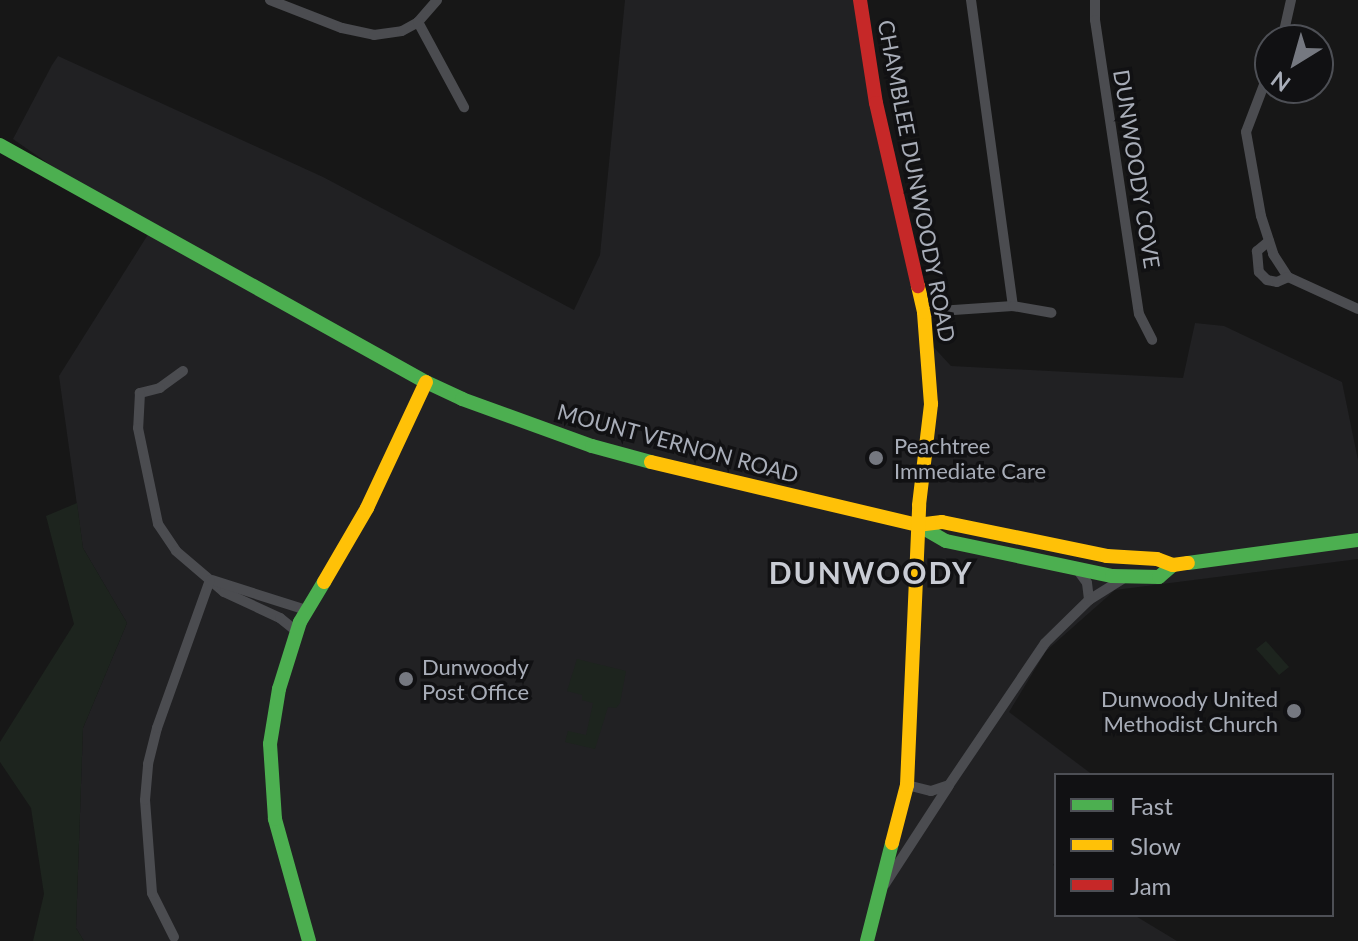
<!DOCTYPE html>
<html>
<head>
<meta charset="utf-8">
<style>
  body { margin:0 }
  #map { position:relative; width:1358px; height:941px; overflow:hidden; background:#171717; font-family:Lato,sans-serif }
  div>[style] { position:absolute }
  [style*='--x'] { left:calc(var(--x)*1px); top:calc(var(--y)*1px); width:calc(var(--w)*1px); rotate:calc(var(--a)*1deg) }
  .built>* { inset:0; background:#212123 }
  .green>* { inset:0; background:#1d241e }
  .street>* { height:10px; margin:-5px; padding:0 5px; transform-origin:5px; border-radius:5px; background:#4b4c50 }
  .fast>* { height:14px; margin:-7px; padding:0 7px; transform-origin:7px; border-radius:7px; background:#4caf50 }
  .slow>* { height:14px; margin:-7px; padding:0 7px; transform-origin:7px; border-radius:7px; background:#ffc107 }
  .jam>* { height:14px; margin:-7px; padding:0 7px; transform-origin:7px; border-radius:7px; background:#c62828 }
  .dots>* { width:22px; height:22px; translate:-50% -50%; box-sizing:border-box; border:4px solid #111113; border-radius:50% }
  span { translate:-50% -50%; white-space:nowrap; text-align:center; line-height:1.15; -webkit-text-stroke:7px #111113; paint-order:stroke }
  .street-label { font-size:22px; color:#a8adb8 }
  .poi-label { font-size:22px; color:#a8adb8 }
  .left { translate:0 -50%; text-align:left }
  .right { translate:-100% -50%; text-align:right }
  .district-label { font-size:30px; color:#c9ccd4; font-weight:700; letter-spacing:2px }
  .legend { position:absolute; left:1054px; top:773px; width:280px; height:144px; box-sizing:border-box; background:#111113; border:2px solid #4d4f55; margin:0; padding:10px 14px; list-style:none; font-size:24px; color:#a8adb8 }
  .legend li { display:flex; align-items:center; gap:16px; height:40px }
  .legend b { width:40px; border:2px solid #4d4f55 }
  .north { position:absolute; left:1254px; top:24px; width:80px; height:80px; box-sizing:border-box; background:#111113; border:2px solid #4d4f55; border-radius:50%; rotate:217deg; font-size:22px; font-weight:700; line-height:32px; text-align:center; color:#a8adb8 }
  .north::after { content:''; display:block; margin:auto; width:28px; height:36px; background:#757880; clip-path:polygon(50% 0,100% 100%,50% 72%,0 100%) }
</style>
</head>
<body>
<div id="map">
  <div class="built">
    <div style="clip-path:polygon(625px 0,862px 0,866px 69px,895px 153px,914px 290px,927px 340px,951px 366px,1183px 378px,1195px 323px,1224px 326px,1342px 382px,1358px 460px,1358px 559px,1115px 590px,1046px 651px,1009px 712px,1093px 775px,1056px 775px,1056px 860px,1053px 865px,1056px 867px,1056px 915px,1134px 915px,1177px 941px,84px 941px,76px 928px,83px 728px,127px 623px,83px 548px,59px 376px,154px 225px,82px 187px,13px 139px,52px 65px,58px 56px,323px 177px,574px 310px,600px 255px)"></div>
  </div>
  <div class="green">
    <div style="clip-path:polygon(77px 503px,83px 548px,127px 623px,83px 728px,76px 928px,84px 941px,33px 941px,44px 894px,31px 808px,0 762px,0 742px,74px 624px,46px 516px)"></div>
    <div style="clip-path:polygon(1266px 641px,1289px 667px,1279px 675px,1256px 649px)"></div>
    <div style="clip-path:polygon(577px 659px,626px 671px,620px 703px,616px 708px,608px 707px,595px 749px,565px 742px,568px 731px,586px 735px,593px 703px,582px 700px,582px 695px,567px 691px)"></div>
  </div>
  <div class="street">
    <div style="--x:270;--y:0;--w:77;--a:21.3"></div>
    <div style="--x:342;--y:28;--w:33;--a:12"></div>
    <div style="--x:374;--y:35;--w:28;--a:-8"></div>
    <div style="--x:402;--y:31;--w:18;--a:-29"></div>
    <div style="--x:418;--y:22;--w:29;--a:-49"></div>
    <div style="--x:971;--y:0;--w:309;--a:82.2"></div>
    <div style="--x:1095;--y:0;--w:20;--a:90"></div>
    <div style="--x:1095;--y:20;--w:297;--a:81.5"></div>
    <div style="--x:1139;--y:314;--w:29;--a:63"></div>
    <div style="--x:418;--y:22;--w:97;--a:61.6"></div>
    <div style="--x:1282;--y:40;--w:41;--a:-77.3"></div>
    <div style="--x:1270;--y:69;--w:67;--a:110.9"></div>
    <div style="--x:1246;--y:132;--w:85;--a:79.9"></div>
    <div style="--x:1261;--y:216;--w:40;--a:72"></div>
    <div style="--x:1273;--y:254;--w:27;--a:57"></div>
    <div style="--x:1288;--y:277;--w:77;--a:24.6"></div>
    <div style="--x:1269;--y:241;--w:16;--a:140"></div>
    <div style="--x:1257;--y:251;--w:21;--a:85"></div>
    <div style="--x:1259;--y:272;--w:11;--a:45"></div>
    <div style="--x:1267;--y:280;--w:10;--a:11"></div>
    <div style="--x:1277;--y:282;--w:12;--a:-24"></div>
    <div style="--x:924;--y:312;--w:89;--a:-3.9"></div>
    <div style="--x:1013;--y:306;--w:39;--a:10"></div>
    <div style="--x:183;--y:371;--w:29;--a:144"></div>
    <div style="--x:160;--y:388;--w:21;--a:166"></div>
    <div style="--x:140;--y:393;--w:35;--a:93"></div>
    <div style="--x:138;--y:428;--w:98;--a:78.2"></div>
    <div style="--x:158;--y:524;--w:32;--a:56"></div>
    <div style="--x:176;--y:551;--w:63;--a:40.5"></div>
    <div style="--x:224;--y:592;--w:62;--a:24.9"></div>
    <div style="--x:280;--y:618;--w:21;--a:39"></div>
    <div style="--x:1077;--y:569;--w:17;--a:54"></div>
    <div style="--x:1087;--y:583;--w:17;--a:83"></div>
    <div style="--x:212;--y:580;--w:99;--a:17.7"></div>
    <div style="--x:907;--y:785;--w:25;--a:14"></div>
    <div style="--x:931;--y:791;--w:19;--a:-18"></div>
    <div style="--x:949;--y:785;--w:171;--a:-55.9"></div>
    <div style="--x:1045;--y:643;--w:62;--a:-44.3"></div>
    <div style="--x:1089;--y:600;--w:41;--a:-32.2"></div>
    <div style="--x:885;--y:884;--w:116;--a:-57"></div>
    <div style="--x:174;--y:937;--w:49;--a:-116.6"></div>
    <div style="--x:152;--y:893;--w:93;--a:-94.3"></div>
    <div style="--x:145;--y:800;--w:36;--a:-85"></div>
    <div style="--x:148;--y:764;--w:37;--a:-76"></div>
    <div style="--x:157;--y:728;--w:157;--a:-70.3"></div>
  </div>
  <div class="fast">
    <div style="--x:0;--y:145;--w:487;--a:29.1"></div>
    <div style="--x:426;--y:382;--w:40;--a:25"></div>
    <div style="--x:462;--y:399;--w:138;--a:19.9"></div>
    <div style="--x:592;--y:446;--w:61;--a:15.2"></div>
    <div style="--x:918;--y:525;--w:32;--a:30"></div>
    <div style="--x:946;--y:541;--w:170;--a:11.9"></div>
    <div style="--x:1112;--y:576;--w:47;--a:1.2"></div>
    <div style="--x:1159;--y:577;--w:18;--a:-41"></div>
    <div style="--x:1188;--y:563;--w:172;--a:-7.7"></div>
    <div style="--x:309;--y:941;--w:127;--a:-105.6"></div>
    <div style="--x:275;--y:819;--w:75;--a:-93.8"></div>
    <div style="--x:270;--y:744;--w:56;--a:-80.7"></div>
    <div style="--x:279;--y:689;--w:70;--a:-72.6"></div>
    <div style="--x:300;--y:622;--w:47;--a:-59"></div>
    <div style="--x:867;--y:941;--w:101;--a:-75.7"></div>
  </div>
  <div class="slow">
    <div style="--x:651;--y:462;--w:273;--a:13.3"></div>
    <div style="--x:917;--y:525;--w:25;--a:-7"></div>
    <div style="--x:942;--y:522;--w:168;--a:11.6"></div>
    <div style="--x:1107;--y:556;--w:50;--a:3.4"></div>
    <div style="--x:1157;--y:559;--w:17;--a:21"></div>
    <div style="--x:1173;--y:565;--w:15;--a:-8"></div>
    <div style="--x:324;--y:582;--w:86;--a:-59.8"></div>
    <div style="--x:367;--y:508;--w:139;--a:-64.9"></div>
    <div style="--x:892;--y:843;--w:60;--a:-75.5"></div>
    <div style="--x:907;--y:785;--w:280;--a:-87.5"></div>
    <div style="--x:919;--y:505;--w:102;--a:-83.2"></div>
    <div style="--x:931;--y:404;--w:92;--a:-94.4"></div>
    <div style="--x:924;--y:312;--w:27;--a:-103"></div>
  </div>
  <div class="jam">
    <div style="--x:860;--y:0;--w:104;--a:81.2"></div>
    <div style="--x:876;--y:103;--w:188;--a:77.1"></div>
  </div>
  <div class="dots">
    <div style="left:876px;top:458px;background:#757880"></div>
    <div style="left:406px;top:679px;background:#757880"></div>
    <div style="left:1294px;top:711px;background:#757880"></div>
  </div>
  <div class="street-label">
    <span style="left:1137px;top:169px;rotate:81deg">DUNWOODY COVE</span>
    <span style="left:917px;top:181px;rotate:79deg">CHAMBLEE DUNWOODY ROAD</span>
    <span style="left:678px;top:443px;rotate:15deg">MOUNT VERNON ROAD</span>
  </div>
  <div class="poi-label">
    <span class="left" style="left:894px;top:458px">Peachtree<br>Immediate Care</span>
    <span class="left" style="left:422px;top:679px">Dunwoody<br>Post Office</span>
    <span class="right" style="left:1278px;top:711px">Dunwoody United<br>Methodist Church</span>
  </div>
  <div class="district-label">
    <span style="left:871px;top:572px">DUNWOODY</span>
  </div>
  <ul class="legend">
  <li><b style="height:10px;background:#4caf50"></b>Fast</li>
  <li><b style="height:10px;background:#ffc107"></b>Slow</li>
  <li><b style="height:10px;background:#c62828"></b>Jam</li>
  </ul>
  <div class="north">N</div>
</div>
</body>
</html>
